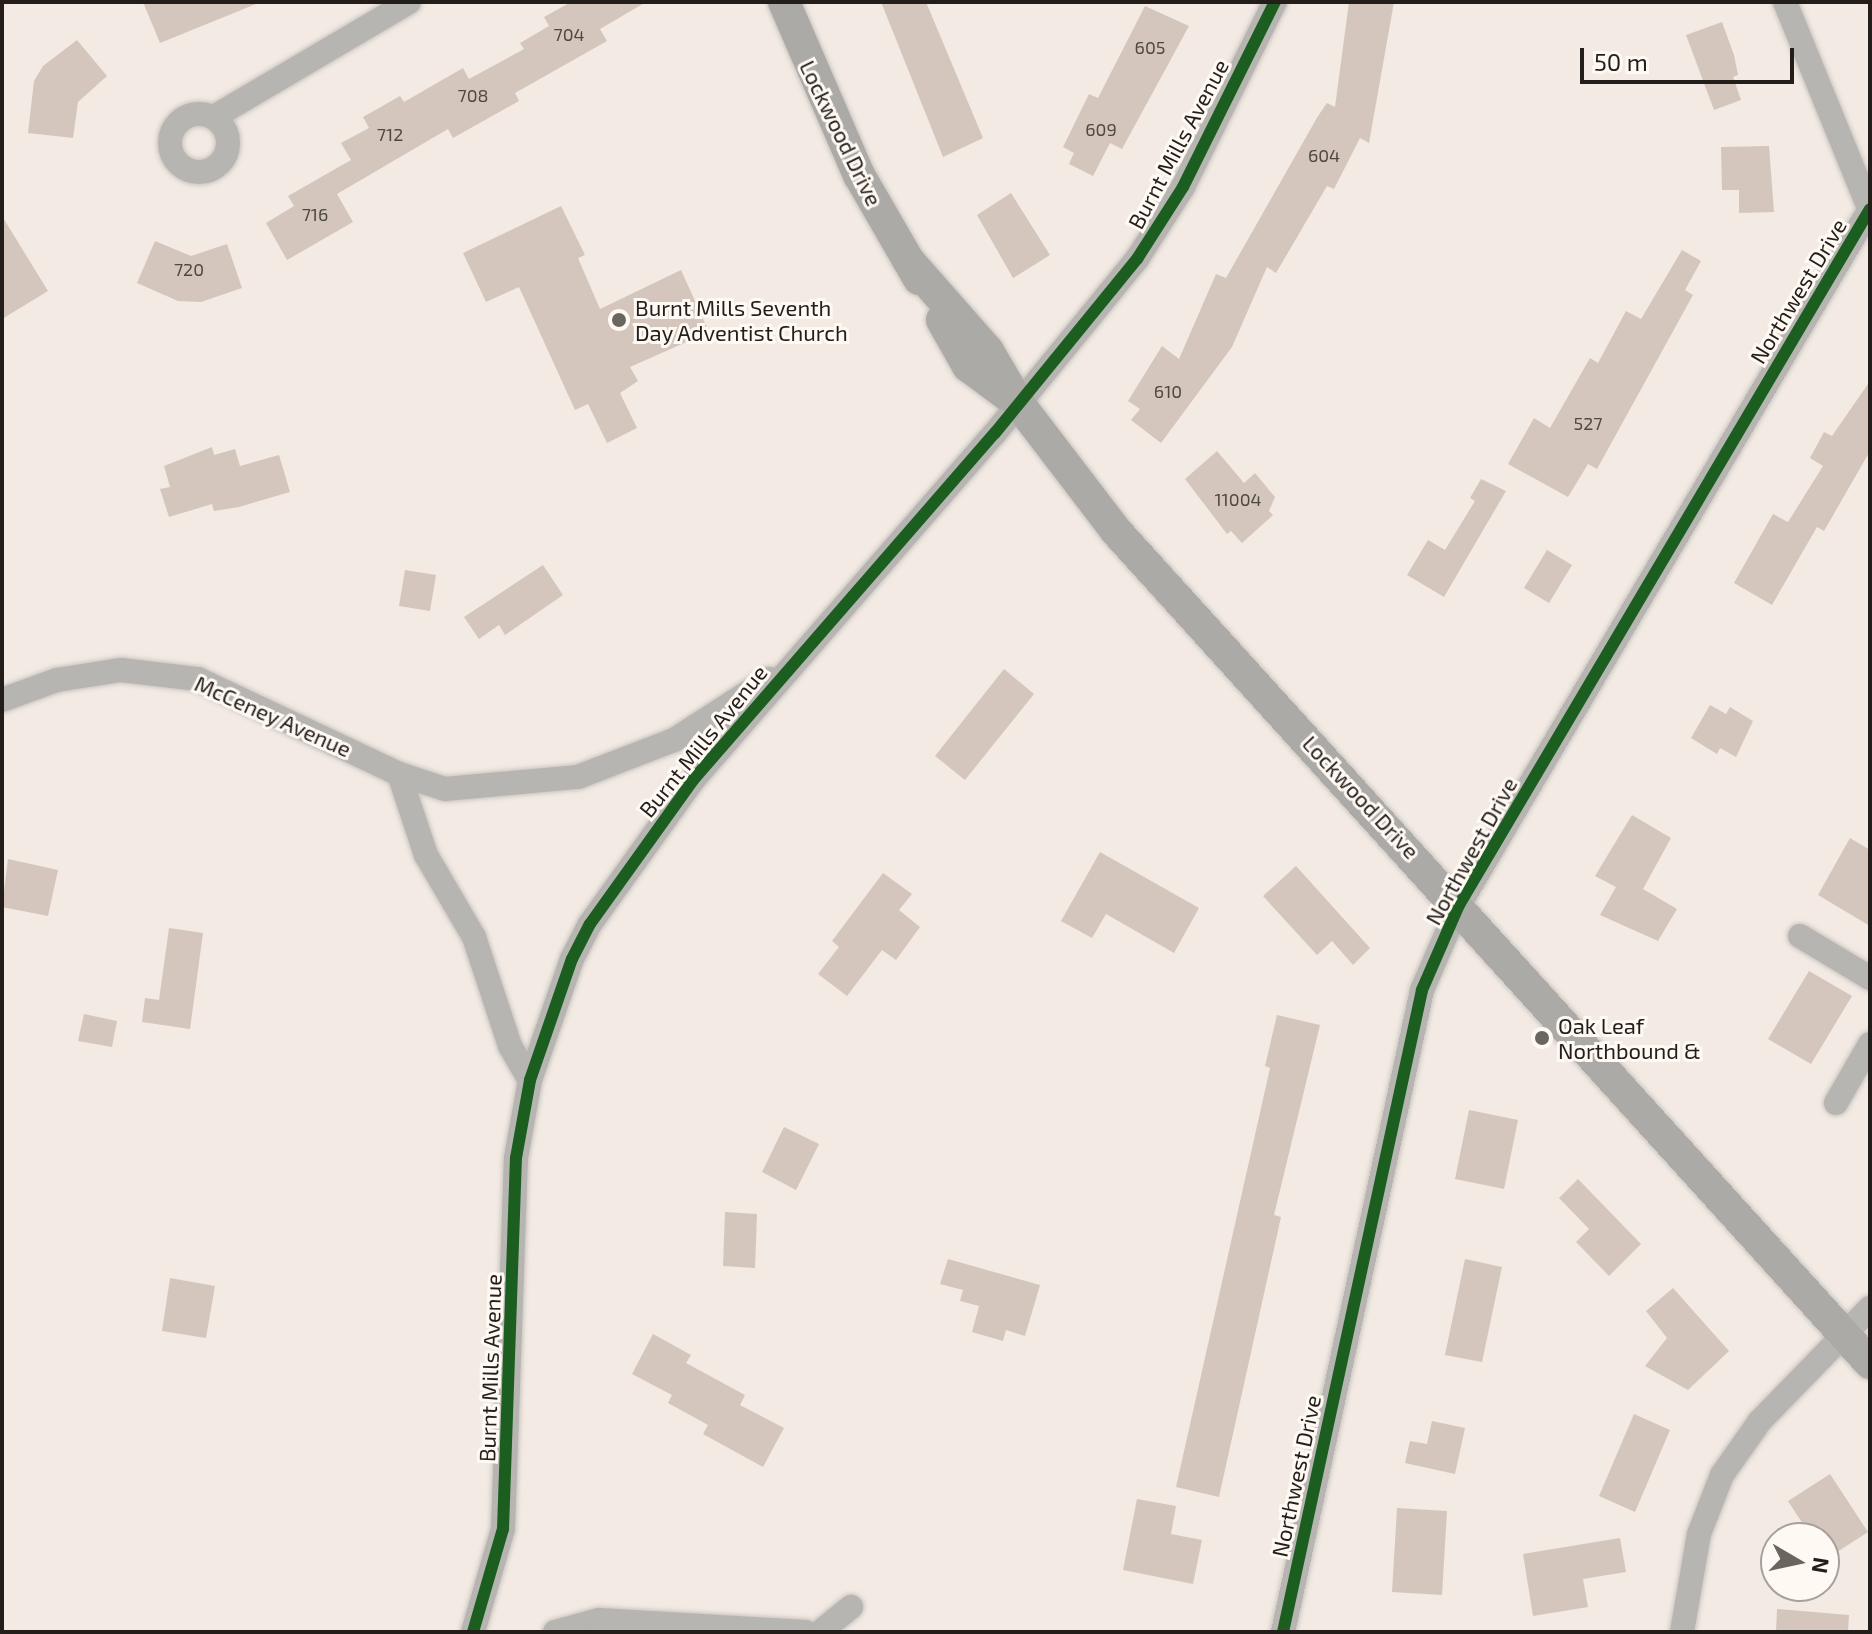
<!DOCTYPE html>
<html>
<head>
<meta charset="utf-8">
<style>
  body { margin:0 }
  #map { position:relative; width:1872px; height:1634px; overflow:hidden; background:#f2eae3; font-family:"Exo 2",sans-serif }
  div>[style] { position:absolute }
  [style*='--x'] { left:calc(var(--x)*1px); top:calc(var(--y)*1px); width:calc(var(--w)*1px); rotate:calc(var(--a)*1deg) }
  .building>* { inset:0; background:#d5c6bd }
  .roads { filter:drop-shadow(0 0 2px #cbc5c0) drop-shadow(0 0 2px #cbc5c0) }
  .street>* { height:24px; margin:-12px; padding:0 12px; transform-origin:12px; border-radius:12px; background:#b7b5b2 }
  .street>.ring { margin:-12px; padding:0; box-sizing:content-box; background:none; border:24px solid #b7b5b2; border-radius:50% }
  .secondary>* { height:32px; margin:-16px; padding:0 16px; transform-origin:16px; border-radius:16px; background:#acaaa7 }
  .cycleway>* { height:12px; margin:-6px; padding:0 6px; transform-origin:6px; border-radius:6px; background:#1b5e20 }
  .dots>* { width:22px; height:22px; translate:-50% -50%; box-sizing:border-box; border:4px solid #fff9f4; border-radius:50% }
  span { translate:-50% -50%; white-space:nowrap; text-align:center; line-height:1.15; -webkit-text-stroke:6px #fff9f4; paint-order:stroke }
  .number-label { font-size:18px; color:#504843 }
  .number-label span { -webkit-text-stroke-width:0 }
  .street-label { font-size:22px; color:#231e1a }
  .poi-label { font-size:22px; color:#231e1a }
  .left { translate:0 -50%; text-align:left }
  .frame { position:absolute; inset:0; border:4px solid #231e1a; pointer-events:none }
  .north { position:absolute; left:1760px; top:1522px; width:80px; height:80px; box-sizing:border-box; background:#fff9f4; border:2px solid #a7a19d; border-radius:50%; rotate:99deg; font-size:22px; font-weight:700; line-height:32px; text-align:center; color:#231e1a }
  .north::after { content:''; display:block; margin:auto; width:28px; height:36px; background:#6b6560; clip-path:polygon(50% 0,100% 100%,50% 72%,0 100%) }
  .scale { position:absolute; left:1580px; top:48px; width:214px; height:36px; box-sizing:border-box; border:4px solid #231e1a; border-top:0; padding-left:10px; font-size:24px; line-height:28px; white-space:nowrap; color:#231e1a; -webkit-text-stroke:6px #fff9f4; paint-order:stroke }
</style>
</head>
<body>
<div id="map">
  <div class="building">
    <div style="clip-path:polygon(143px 2px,261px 2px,160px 43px)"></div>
    <div style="clip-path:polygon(571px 2px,646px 2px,600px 29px,607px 41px,515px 93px,519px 101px,453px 138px,448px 129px,337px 194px,353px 222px,287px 260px,266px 223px,294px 206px,288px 196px,351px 160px,341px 143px,369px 128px,363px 117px,400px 96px,404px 102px,463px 68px,469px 79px,524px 49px,520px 43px,549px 26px,544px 17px)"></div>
    <div style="clip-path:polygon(881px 2px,926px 2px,983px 138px,943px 157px)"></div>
    <div style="clip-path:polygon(1349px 2px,1394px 2px,1369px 143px,1360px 138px,1334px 189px,1327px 186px,1276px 273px,1267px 267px,1232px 347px,1161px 443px,1131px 420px,1140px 409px,1128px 401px,1162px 346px,1179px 359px,1216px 274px,1226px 278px,1318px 116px,1327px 103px,1335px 107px)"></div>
    <div style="clip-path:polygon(1145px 6px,1189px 26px,1122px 149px,1110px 143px,1093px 176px,1069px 164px,1074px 153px,1063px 147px,1089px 94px,1098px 98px)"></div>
    <div style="clip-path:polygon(1722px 22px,1734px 55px,1738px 75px,1733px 77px,1741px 100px,1714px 110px,1686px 35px)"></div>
    <div style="clip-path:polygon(77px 40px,107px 76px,78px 102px,73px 138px,28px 133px,34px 81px,43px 66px)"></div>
    <div style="clip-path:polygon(1769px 146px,1774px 212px,1739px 213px,1739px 190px,1722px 190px,1721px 147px)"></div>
    <div style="clip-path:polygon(1011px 193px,1050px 255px,1013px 278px,977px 215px)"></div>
    <div style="clip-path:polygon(561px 206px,585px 255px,578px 258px,600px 309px,681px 270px,709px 332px,630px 367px,638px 381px,620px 393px,637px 428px,607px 443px,588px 404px,575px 410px,519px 287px,486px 302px,463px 253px)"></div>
    <div style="clip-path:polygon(2px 216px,48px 291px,2px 319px)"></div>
    <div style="clip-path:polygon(155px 241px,191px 256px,227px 244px,242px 288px,201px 302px,178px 301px,137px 283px)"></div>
    <div style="clip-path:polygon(1682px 250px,1701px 261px,1685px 290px,1693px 295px,1597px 469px,1588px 464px,1568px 497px,1508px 464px,1534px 418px,1550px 428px,1590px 358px,1598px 363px,1626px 311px,1641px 319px)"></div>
    <div style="clip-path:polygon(1870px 381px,1870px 451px,1824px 531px,1817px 527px,1772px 605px,1734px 583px,1773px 514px,1788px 522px,1823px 466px,1810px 458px,1824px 432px,1832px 436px)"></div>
    <div style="clip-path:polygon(212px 447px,214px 455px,235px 449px,240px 466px,279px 455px,290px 492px,239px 507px,214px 511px,212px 504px,169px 517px,160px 489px,170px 487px,164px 466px)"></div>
    <div style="clip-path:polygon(1217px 451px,1244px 483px,1255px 473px,1275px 497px,1269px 511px,1273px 515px,1242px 543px,1231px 531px,1227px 534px,1185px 479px)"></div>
    <div style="clip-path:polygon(1481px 479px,1506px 491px,1444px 597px,1407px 575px,1428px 540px,1445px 550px,1475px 501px,1470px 498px)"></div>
    <div style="clip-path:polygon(1547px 550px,1572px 565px,1549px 603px,1524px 588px)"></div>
    <div style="clip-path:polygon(543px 565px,563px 595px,505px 635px,499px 625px,479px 639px,464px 617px)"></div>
    <div style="clip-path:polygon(405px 570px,436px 575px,430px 611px,399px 606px)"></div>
    <div style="clip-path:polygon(1004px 669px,1034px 694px,965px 780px,935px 756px)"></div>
    <div style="clip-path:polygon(1710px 705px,1726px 714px,1730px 707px,1753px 721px,1736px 757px,1720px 748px,1717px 754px,1691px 738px)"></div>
    <div style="clip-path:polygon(1632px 815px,1671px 838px,1643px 889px,1677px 909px,1658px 941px,1600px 915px,1616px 887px,1595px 876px)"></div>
    <div style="clip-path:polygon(1850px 838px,1870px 850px,1870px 926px,1818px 895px)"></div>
    <div style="clip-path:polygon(1100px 852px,1199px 908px,1174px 953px,1106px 914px,1092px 938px,1061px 921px)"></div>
    <div style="clip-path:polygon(8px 859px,58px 870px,48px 916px,2px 907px)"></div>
    <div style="clip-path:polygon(1296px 866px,1370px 948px,1353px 965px,1332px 941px,1317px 955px,1263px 896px)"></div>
    <div style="clip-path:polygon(883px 873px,912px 894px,899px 910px,920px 927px,896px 960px,882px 950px,847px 996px,818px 974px,839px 947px,832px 941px)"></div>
    <div style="clip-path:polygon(169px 928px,203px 933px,190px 1029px,142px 1022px,145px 998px,159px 1000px)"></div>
    <div style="clip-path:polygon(1809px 971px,1852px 996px,1811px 1064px,1768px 1039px)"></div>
    <div style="clip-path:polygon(84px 1014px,117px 1021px,112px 1047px,78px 1041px)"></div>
    <div style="clip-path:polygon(1277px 1015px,1320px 1025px,1274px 1215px,1281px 1217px,1219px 1497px,1176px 1487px,1270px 1068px,1265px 1066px)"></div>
    <div style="clip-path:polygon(1469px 1110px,1518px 1120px,1504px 1189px,1455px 1179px)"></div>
    <div style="clip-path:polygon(784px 1127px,819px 1144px,796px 1190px,762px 1172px)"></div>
    <div style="clip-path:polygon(1578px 1179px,1641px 1244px,1609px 1276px,1576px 1242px,1589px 1229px,1559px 1198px)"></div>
    <div style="clip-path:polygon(725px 1212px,757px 1214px,755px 1268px,723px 1266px)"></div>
    <div style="clip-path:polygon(948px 1259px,1040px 1285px,1025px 1336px,1006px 1330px,1003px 1341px,972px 1332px,979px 1306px,960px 1301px,963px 1290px,940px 1284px)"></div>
    <div style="clip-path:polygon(1465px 1259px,1502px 1267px,1482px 1362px,1445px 1355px)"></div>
    <div style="clip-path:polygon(170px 1278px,215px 1286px,206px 1338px,162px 1331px)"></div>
    <div style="clip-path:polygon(1673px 1288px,1729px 1351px,1688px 1390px,1645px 1366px,1667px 1338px,1646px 1311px)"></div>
    <div style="clip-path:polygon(653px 1334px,691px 1355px,686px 1363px,745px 1395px,740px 1405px,784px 1428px,763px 1467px,703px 1434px,708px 1425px,668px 1403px,672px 1395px,632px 1374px)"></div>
    <div style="clip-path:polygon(1634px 1414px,1670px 1430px,1635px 1512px,1599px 1496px)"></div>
    <div style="clip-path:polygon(1432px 1421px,1465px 1428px,1455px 1474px,1405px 1463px,1410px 1441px,1427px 1444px)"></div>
    <div style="clip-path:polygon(1830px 1474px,1868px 1532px,1834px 1554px,1821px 1531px,1820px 1538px,1812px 1538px,1788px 1501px)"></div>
    <div style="clip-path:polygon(1137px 1499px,1176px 1506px,1171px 1534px,1202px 1540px,1193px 1584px,1123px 1570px)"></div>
    <div style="clip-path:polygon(1397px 1508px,1447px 1511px,1442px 1595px,1392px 1592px)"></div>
    <div style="clip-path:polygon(1620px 1538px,1626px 1572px,1583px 1579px,1588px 1607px,1533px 1616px,1523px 1554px)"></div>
    <div style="clip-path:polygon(1777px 1609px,1849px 1615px,1848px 1632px,1776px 1632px)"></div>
  </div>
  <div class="roads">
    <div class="street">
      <div style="--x:1785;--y:2;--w:225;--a:67.8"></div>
      <div class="ring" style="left:170px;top:114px;width:34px;height:34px"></div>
      <div style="--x:214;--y:117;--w:226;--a:-30.5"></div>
      <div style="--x:2;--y:700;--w:59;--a:-20"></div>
      <div style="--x:57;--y:680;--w:65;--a:-8.9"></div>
      <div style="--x:121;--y:670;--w:78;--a:6.7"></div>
      <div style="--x:198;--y:679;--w:222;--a:25.3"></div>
      <div style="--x:399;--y:774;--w:48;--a:18.1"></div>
      <div style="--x:445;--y:789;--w:134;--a:-5.2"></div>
      <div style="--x:578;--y:777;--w:103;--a:-21.1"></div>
      <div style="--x:674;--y:740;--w:113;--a:-32.7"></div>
      <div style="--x:399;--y:774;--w:85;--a:71.6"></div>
      <div style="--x:426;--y:855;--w:95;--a:59.7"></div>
      <div style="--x:474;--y:937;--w:115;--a:71.7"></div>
      <div style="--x:510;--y:1046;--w:39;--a:60"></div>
      <div style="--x:1800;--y:936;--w:82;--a:31"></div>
      <div style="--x:1836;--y:1103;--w:68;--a:-60"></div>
      <div style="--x:473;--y:1632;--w:107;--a:-73.8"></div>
      <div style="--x:503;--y:1529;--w:371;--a:-88"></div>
      <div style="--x:516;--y:1158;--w:79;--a:-79.8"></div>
      <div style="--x:530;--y:1080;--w:128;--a:-70.9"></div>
      <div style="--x:572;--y:959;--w:39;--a:-63"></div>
      <div style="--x:590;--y:924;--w:177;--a:-54.4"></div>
      <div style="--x:693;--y:780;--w:460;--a:-49"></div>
      <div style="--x:995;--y:433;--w:225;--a:-50.8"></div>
      <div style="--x:1137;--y:259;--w:85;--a:-57.4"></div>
      <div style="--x:1183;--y:187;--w:207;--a:-63.6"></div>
      <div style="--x:555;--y:1632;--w:46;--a:-15.3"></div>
      <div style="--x:599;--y:1620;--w:207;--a:3.3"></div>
      <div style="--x:820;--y:1632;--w:40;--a:-39"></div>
      <div style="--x:1283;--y:1632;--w:657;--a:-77.78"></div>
      <div style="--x:1422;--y:990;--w:93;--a:-66.5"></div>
      <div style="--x:1459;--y:905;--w:808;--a:-59.44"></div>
      <div style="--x:1682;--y:1632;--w:99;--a:-80.2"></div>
      <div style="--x:1699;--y:1534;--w:63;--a:-68.7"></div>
      <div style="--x:1722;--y:1475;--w:66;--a:-54.9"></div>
      <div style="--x:1760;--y:1421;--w:158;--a:-45.8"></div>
    </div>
    <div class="secondary">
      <div style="--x:784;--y:2;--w:189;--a:66.6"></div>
      <div style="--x:859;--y:175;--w:120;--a:60"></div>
      <div style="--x:908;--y:260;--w:121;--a:48.7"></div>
      <div style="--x:988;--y:351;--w:61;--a:59.7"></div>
      <div style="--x:1019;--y:404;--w:160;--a:52.6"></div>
      <div style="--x:1116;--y:531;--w:1123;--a:47.82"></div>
      <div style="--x:942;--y:320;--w:53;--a:60.5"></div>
      <div style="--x:968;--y:366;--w:49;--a:36.6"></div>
    </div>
  </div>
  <div class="cycleway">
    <div style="--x:473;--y:1632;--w:107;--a:-73.8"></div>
    <div style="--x:503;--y:1529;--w:371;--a:-88"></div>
    <div style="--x:516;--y:1158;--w:79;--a:-79.8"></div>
    <div style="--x:530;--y:1080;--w:128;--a:-70.9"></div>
    <div style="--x:572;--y:959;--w:39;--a:-63"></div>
    <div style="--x:590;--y:924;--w:177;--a:-54.4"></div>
    <div style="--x:693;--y:780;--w:460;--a:-49"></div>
    <div style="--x:995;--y:433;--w:225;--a:-50.8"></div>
    <div style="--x:1137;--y:259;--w:85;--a:-57.4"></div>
    <div style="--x:1183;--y:187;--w:207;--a:-63.6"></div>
    <div style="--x:1283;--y:1632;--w:657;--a:-77.78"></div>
    <div style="--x:1422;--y:990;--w:93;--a:-66.5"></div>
    <div style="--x:1459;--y:905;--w:808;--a:-59.44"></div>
  </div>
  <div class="dots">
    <div style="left:619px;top:320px;background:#6b6560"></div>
    <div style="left:1542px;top:1038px;background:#6b6560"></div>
  </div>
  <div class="number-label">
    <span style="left:569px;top:34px">704</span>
    <span style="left:1150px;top:47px">605</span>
    <span style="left:473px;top:95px">708</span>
    <span style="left:1101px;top:129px">609</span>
    <span style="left:390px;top:134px">712</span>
    <span style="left:1324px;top:155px">604</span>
    <span style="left:315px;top:214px">716</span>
    <span style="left:189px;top:269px">720</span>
    <span style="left:1168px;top:391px">610</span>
    <span style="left:1588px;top:423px">527</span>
    <span style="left:1238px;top:499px">11004</span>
  </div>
  <div class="street-label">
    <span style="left:841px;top:133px;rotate:64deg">Lockwood Drive</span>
    <span style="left:1178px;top:144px;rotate:-62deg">Burnt Mills Avenue</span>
    <span style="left:1798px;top:291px;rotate:-59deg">Northwest Drive</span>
    <span style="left:273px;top:716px;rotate:24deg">McCeney Avenue</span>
    <span style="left:703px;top:741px;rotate:-51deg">Burnt Mills Avenue</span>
    <span style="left:1361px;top:797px;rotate:47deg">Lockwood Drive</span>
    <span style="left:1471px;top:851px;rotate:-61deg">Northwest Drive</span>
    <span style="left:490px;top:1368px;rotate:-88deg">Burnt Mills Avenue</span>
    <span style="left:1296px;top:1476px;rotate:-78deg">Northwest Drive</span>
  </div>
  <div class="poi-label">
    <span class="left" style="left:635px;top:320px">Burnt Mills Seventh<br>Day Adventist Church</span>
    <span class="left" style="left:1558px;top:1038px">Oak Leaf<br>Northbound &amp;</span>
  </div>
  <div class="frame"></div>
  <div class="north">N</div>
  <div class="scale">50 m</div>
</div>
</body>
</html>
